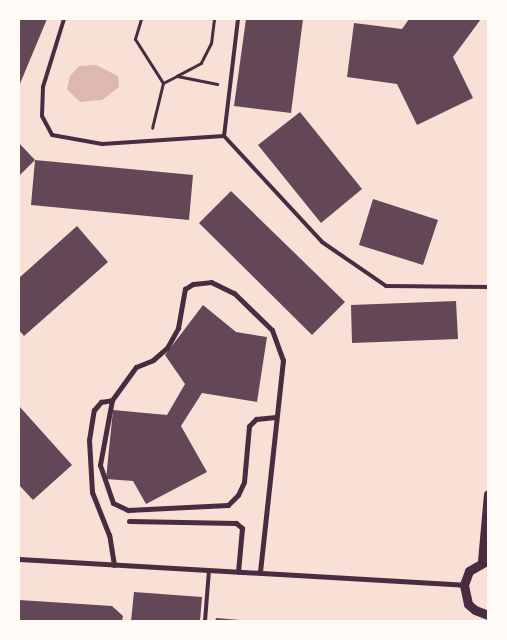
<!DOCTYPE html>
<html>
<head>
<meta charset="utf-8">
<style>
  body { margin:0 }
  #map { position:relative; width:507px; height:640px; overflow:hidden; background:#f7e1d7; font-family:"Space Grotesk",sans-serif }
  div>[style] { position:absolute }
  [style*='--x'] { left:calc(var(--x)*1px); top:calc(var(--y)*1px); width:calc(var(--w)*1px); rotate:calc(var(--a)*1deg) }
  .water>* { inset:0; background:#dcb8b0 }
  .building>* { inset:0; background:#644757 }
  .path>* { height:3px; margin:-1.5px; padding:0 1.5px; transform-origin:1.5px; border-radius:1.5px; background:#4a2c40 }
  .service>* { height:4px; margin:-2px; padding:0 2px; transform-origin:2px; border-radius:2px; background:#4a2c40 }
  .minor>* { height:5px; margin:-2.5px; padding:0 2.5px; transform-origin:2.5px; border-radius:2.5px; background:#4a2c40 }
  .tertiary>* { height:9px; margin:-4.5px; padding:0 4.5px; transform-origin:4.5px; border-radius:4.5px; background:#4a2c40 }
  span { translate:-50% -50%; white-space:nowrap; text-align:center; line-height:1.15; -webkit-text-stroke:5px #fffaf5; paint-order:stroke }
  .frame { position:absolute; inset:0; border:20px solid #fffaf5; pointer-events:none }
</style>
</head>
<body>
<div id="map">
  <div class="water">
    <div style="clip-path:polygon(96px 65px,118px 76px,119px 87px,102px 100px,80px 102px,67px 89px,70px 76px,79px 66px)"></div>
  </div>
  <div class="building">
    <div style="clip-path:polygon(19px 19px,47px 19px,19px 86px)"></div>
    <div style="clip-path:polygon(246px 19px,303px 19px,291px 113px,234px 106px)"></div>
    <div style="clip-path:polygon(409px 19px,481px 19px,453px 57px,473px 98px,417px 125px,397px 84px,347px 77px,354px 23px,402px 29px)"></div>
    <div style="clip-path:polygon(300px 112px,362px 189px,321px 223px,258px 145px)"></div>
    <div style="clip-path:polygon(19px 143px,35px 160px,193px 175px,189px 220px,31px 205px,35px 160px,19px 176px)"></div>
    <div style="clip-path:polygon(231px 191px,345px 302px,312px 335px,199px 223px)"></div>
    <div style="clip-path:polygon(373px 199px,438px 220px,423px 265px,359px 245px)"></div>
    <div style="clip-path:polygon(77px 226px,108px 262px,24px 336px,19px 330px,19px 278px)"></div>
    <div style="clip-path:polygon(456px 301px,458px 339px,352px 343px,351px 305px)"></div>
    <div style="clip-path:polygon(203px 305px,236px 332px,267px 337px,257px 402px,202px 393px,181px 426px,207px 472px,146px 504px,133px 481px,106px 479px,113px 410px,167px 415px,185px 384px,165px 355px)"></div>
    <div style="clip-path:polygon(19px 406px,72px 465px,33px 500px,19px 485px)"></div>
    <div style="clip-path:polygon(134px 592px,202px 597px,200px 621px,131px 621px)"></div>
    <div style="clip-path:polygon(19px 600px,112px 606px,123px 616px,122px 621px,19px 621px)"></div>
    <div style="clip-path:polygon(216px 618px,240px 620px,240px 621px,215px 621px)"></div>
  </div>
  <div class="path">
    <div style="--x:141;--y:19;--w:21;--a:107"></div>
    <div style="--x:135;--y:39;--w:52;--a:57.5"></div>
    <div style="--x:163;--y:83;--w:46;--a:103.7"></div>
    <div style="--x:214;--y:19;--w:24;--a:97"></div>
    <div style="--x:211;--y:43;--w:22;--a:117"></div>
    <div style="--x:201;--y:63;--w:27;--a:152"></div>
    <div style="--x:177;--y:76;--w:41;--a:11.3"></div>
    <div style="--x:163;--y:83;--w:16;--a:-27"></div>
  </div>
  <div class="service">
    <div style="--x:64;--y:19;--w:71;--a:107.2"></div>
    <div style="--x:43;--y:87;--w:29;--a:92"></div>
    <div style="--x:42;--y:116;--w:21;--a:62"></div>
    <div style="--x:52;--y:135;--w:51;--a:10.2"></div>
    <div style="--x:102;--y:144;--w:122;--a:-3.8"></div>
    <div style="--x:238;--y:19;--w:118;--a:96.8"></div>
    <div style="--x:224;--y:136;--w:144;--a:47.2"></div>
    <div style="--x:322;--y:242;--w:78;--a:34.5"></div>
    <div style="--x:386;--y:286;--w:102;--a:0.6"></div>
    <div style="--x:205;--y:621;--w:51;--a:-85.5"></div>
  </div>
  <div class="minor">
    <div style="--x:112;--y:400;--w:66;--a:100.5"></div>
    <div style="--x:100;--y:465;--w:40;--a:71.1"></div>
    <div style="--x:113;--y:503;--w:17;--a:25"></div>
    <div style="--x:128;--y:510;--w:100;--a:-2.9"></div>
    <div style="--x:228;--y:505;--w:14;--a:-45"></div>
    <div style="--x:238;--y:495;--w:14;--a:-65"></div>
    <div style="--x:244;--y:482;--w:56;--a:-84.9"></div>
    <div style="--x:249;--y:426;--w:10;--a:-45"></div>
    <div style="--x:256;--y:419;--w:20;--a:-6"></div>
    <div style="--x:129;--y:521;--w:107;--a:1.1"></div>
    <div style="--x:236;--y:523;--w:8;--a:40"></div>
    <div style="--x:242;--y:528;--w:44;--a:95.2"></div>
    <div style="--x:19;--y:559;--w:446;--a:3.3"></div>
    <div style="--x:114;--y:565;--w:30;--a:-99"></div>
    <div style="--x:109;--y:535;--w:46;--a:-111.6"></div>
    <div style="--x:92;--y:492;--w:52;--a:-93.3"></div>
    <div style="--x:89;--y:440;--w:30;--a:-81"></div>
    <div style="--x:94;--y:410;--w:11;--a:-49"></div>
    <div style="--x:101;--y:402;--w:11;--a:-10"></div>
    <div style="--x:112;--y:400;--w:41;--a:-54"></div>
    <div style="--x:136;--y:367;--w:18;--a:-22"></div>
    <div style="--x:153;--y:360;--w:18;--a:-41"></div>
    <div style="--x:167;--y:348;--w:23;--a:-61"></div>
    <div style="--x:178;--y:328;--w:40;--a:-80"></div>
    <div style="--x:185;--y:289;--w:9;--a:-32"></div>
    <div style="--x:193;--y:284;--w:18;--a:-6"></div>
    <div style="--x:211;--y:282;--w:25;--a:26"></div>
    <div style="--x:234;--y:293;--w:53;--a:44.2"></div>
    <div style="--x:272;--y:330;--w:32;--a:70"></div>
    <div style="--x:283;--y:360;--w:214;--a:96.2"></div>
  </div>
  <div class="tertiary">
    <div style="--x:488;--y:560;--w:22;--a:150"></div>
    <div style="--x:469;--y:571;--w:15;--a:110"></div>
    <div style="--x:464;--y:585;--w:19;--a:78"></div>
    <div style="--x:468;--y:604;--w:9;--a:41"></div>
    <div style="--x:475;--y:610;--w:14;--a:21"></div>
    <div style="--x:482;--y:561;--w:67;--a:-84.9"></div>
  </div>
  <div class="frame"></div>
</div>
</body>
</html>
